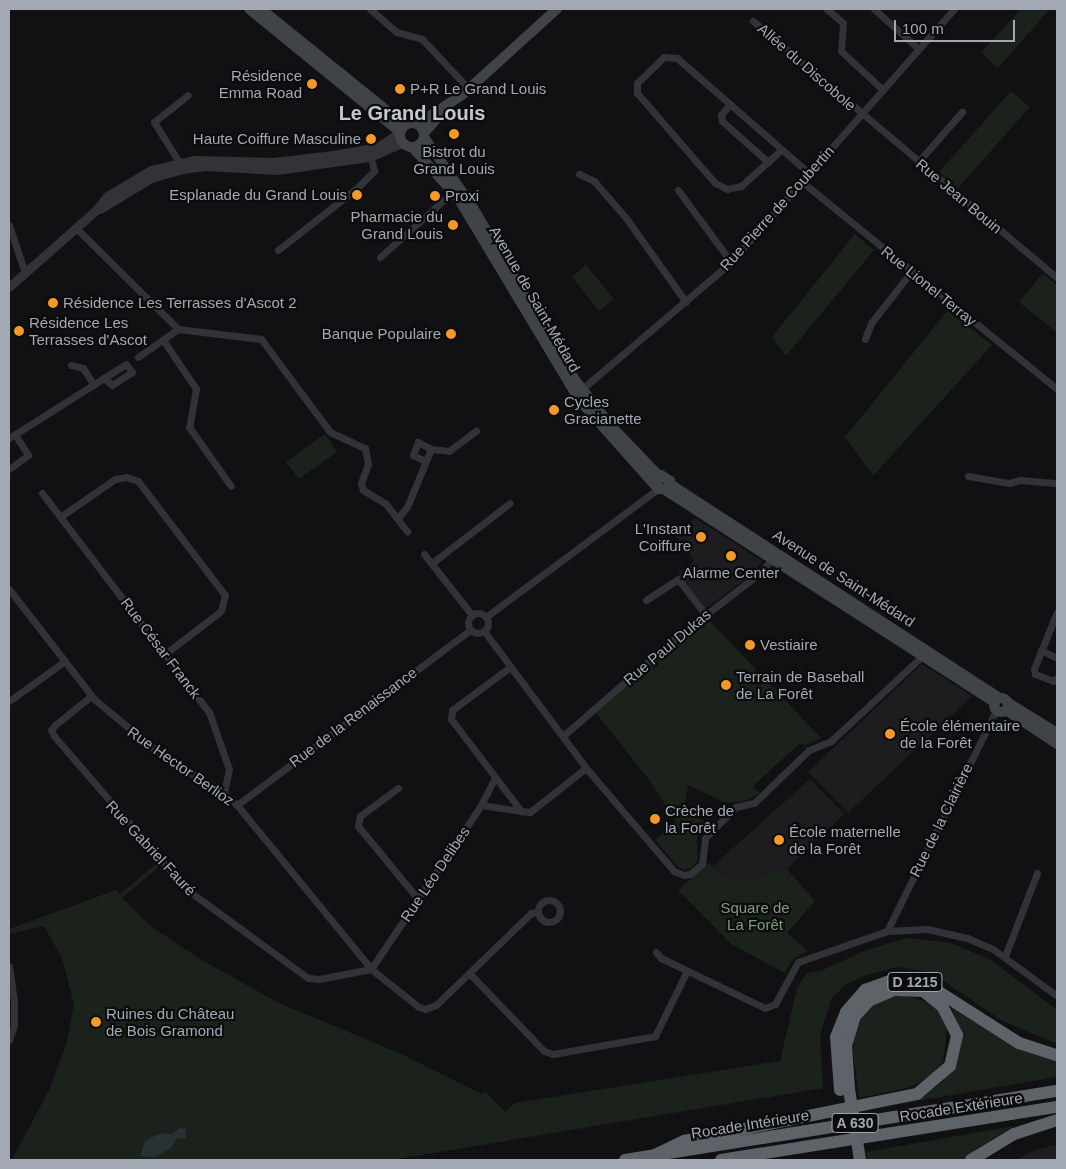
<!DOCTYPE html>
<html>
<head>
<meta charset="utf-8">
<style>
  body { margin:0 }
  #map { position:relative; width:1066px; height:1169px; overflow:hidden; background:#111113; font-family:Arial,sans-serif }
  div>[style] { position:absolute }
  [style*='--x'] { left:calc(var(--x)*1px); top:calc(var(--y)*1px); width:calc(var(--w)*1px); rotate:calc(var(--a)*1deg) }
  .built>* { inset:0; background:#1d1d1f }
  .green>* { inset:0; background:#1b221b }
  .water>* { inset:0; background:#273136 }
  .minor>* { height:7px; margin:-3.5px; padding:0 3.5px; transform-origin:3.5px; border-radius:3.5px; background:#323338 }
  .minor>.ring { margin:-3.5px; padding:0; box-sizing:content-box; background:none; border:7px solid #323338; border-radius:50% }
  .tertiary>* { height:9px; margin:-4.5px; padding:0 4.5px; transform-origin:4.5px; border-radius:4.5px; background:#323338 }
  .secondary>* { height:10px; margin:-5px; padding:0 5px; transform-origin:5px; border-radius:5px; background:#404348 }
  .secondary>.ring { margin:-5px; padding:0; box-sizing:content-box; background:none; border:10px solid #404348; border-radius:50% }
  .motorway>* { height:12px; margin:-6px; padding:0 6px; transform-origin:6px; border-radius:6px; background:#5e6269 }
  .motorway-bridge>* { height:12px; margin:-6px; padding:0 6px; transform-origin:6px; border-radius:6px; background:#5e6269 }
  .dots>* { width:14px; height:14px; translate:-50% -50%; box-sizing:border-box; border:2px solid #0c0c0d; border-radius:50% }
  span { translate:-50% -50%; white-space:nowrap; text-align:center; line-height:1.15; -webkit-text-stroke:4.5px #0c0c0d; paint-order:stroke }
  .shield-label span { padding:1px 4px; background:#0c0c0d; border:1px solid; border-radius:4px; -webkit-text-stroke-width:0 }
  .shield-label { font-size:14px; color:#a2a9b4; font-weight:700 }
  .street-label { font-size:15px; color:#a2a9b4 }
  .poi-label { font-size:15px; color:#a2a9b4 }
  .right { translate:-100% -50%; text-align:right }
  .left { translate:0 -50%; text-align:left }
  .park-label { font-size:15px; color:#7a9f78 }
  .district-label { font-size:20px; color:#c3c8d0; font-weight:700 }
  .frame { position:absolute; inset:0; border:10px solid #a2a9b4; pointer-events:none }
  .scale { position:absolute; left:894px; top:20px; width:121px; height:22px; box-sizing:border-box; border:2px solid #a2a9b4; border-top:0; padding-left:6px; font-size:15px; line-height:18px; white-space:nowrap; color:#a2a9b4; -webkit-text-stroke:4px #0c0c0d; paint-order:stroke }
</style>
</head>
<body>
<div id="map">
  <div class="built">
    <div style="clip-path:polygon(695px 518px,762px 561px,754px 573px,705px 609px,678px 573px,694px 561px,675px 536px)"></div>
    <div style="clip-path:polygon(922px 664px,972px 696px,848px 813px,808px 772px)"></div>
    <div style="clip-path:polygon(810px 779px,844px 814px,787px 869px,750px 879px,723px 876px,713px 866px)"></div>
    <div style="clip-path:polygon(1057px 1145px,1057px 1160px,1016px 1160px,1036px 1149px)"></div>
  </div>
  <div class="green">
    <div style="clip-path:polygon(1021px 9px,1050px 9px,998px 68px,981px 53px)"></div>
    <div style="clip-path:polygon(1011px 91px,1030px 107px,958px 188px,939px 172px)"></div>
    <div style="clip-path:polygon(855px 234px,874px 250px,786px 356px,772px 337px)"></div>
    <div style="clip-path:polygon(586px 265px,614px 299px,599px 311px,572px 277px)"></div>
    <div style="clip-path:polygon(1043px 273px,1057px 285px,1057px 333px,1019px 302px)"></div>
    <div style="clip-path:polygon(948px 310px,992px 345px,873px 476px,845px 437px)"></div>
    <div style="clip-path:polygon(325px 434px,337px 452px,299px 479px,286px 462px)"></div>
    <div style="clip-path:polygon(707px 618px,821px 738px,805px 745px,799px 744px,753px 786px,760px 793px,748px 800px,726px 803px,688px 785px,684px 809px,706px 823px,706px 828px,697px 838px,698px 860px,691px 868px,684px 870px,677px 866px,655px 840px,676px 821px,650px 781px,596px 713px)"></div>
    <div style="clip-path:polygon(709px 863px,723px 876px,750px 879px,787px 869px,815px 901px,787px 933px,808px 951px,793px 959px,785px 973px,731px 944px,678px 890px)"></div>
    <div style="clip-path:polygon(156px 864px,159px 867px,122px 898px,152px 927px,200px 959px,279px 1003px,399px 1053px,482px 1094px,485px 1091px,505px 1112px,515px 1103px,780px 1061px,797px 988px,807px 973px,821px 971px,864px 951px,907px 938px,951px 943px,991px 960px,1057px 1010px,1057px 1044px,1001px 1020px,930px 972px,897px 967px,863px 976px,845px 985px,831px 999px,820px 1036px,823px 1088px,391px 1160px,12px 1160px,49px 1090px,67px 1042px,74px 1004px,62px 958px,44px 926px,9px 934px,9px 929px,116px 890px,120px 894px)"></div>
    <div style="clip-path:polygon(908px 996px,927px 1002px,940px 1013px,947px 1029px,943px 1061px,931px 1076px,911px 1087px,859px 1098px,853px 1051px,855px 1032px,862px 1017px,874px 1005px,890px 997px)"></div>
    <div style="clip-path:polygon(951px 1007px,1057px 1061px,1057px 1077px,899px 1104px,926px 1094px,942px 1082px,953px 1069px,960px 1052px,962px 1035px)"></div>
    <div style="clip-path:polygon(1014px 1126px,978px 1148px,963px 1160px,868px 1160px,866px 1152px)"></div>
  </div>
  <div class="water">
    <div style="clip-path:polygon(180px 1128px,186px 1129px,186px 1138px,176px 1139px,171px 1148px,154px 1157px,140px 1156px,145px 1141px,161px 1133px,172px 1134px)"></div>
  </div>
  <div class="minor">
    <div style="--x:370;--y:9;--w:35;--a:41"></div>
    <div style="--x:396;--y:32;--w:27;--a:15"></div>
    <div style="--x:422;--y:39;--w:69;--a:46.8"></div>
    <div style="--x:827;--y:9;--w:21;--a:41"></div>
    <div style="--x:843;--y:23;--w:28;--a:94"></div>
    <div style="--x:841;--y:51;--w:57;--a:42.9"></div>
    <div style="--x:874;--y:9;--w:60;--a:41.6"></div>
    <div style="--x:753;--y:21;--w:398;--a:40.2"></div>
    <div style="--x:730;--y:104;--w:14;--a:129"></div>
    <div style="--x:721;--y:115;--w:6;--a:81"></div>
    <div style="--x:722;--y:121;--w:62;--a:41.7"></div>
    <div style="--x:781;--y:150;--w:54;--a:138"></div>
    <div style="--x:741;--y:186;--w:14;--a:168"></div>
    <div style="--x:727;--y:189;--w:13;--a:-153"></div>
    <div style="--x:715;--y:183;--w:119;--a:-130.9"></div>
    <div style="--x:637;--y:93;--w:10;--a:-90"></div>
    <div style="--x:637;--y:83;--w:37;--a:-44"></div>
    <div style="--x:664;--y:57;--w:13;--a:4"></div>
    <div style="--x:677;--y:58;--w:175;--a:41.1"></div>
    <div style="--x:179;--y:162;--w:47;--a:-122"></div>
    <div style="--x:154;--y:122;--w:43;--a:-38.5"></div>
    <div style="--x:918;--y:162;--w:67;--a:-48.7"></div>
    <div style="--x:579;--y:174;--w:17;--a:25"></div>
    <div style="--x:594;--y:181;--w:49;--a:49.1"></div>
    <div style="--x:626;--y:218;--w:103;--a:54.5"></div>
    <div style="--x:801;--y:181;--w:330;--a:39.1"></div>
    <div style="--x:678;--y:190;--w:89;--a:53.6"></div>
    <div style="--x:9;--y:225;--w:51;--a:71.6"></div>
    <div style="--x:76;--y:228;--w:144;--a:44.7"></div>
    <div style="--x:278;--y:250;--w:102;--a:-38.2"></div>
    <div style="--x:358;--y:187;--w:23;--a:-45"></div>
    <div style="--x:374;--y:171;--w:17;--a:-103"></div>
    <div style="--x:380;--y:257;--w:102;--a:-41.8"></div>
    <div style="--x:178;--y:329;--w:84;--a:6.9"></div>
    <div style="--x:261;--y:339;--w:116;--a:53.4"></div>
    <div style="--x:330;--y:432;--w:38;--a:25"></div>
    <div style="--x:365;--y:448;--w:16;--a:79"></div>
    <div style="--x:368;--y:464;--w:20;--a:110"></div>
    <div style="--x:361;--y:483;--w:7;--a:74"></div>
    <div style="--x:363;--y:490;--w:26;--a:31"></div>
    <div style="--x:385;--y:503;--w:36;--a:52"></div>
    <div style="--x:865;--y:339;--w:17;--a:-69"></div>
    <div style="--x:871;--y:323;--w:65;--a:-51.9"></div>
    <div style="--x:163;--y:340;--w:59;--a:56"></div>
    <div style="--x:196;--y:389;--w:39;--a:100"></div>
    <div style="--x:189;--y:427;--w:72;--a:54.6"></div>
    <div style="--x:138;--y:357;--w:49;--a:-35"></div>
    <div style="--x:71;--y:365;--w:12;--a:14"></div>
    <div style="--x:83;--y:368;--w:20;--a:57"></div>
    <div style="--x:582;--y:389;--w:196;--a:-40.4"></div>
    <div style="--x:731;--y:262;--w:337;--a:-48.6"></div>
    <div style="--x:9;--y:438;--w:138;--a:-32.3"></div>
    <div style="--x:126;--y:364;--w:10;--a:53"></div>
    <div style="--x:132;--y:372;--w:24;--a:147"></div>
    <div style="--x:112;--y:385;--w:11;--a:-139"></div>
    <div style="--x:425;--y:461;--w:13;--a:-153"></div>
    <div style="--x:413;--y:455;--w:14;--a:-69"></div>
    <div style="--x:418;--y:442;--w:15;--a:28"></div>
    <div style="--x:9;--y:469;--w:24;--a:-36"></div>
    <div style="--x:28;--y:455;--w:22;--a:-122"></div>
    <div style="--x:968;--y:476;--w:42;--a:9.7"></div>
    <div style="--x:1009;--y:483;--w:11;--a:-15"></div>
    <div style="--x:1020;--y:480;--w:37;--a:5"></div>
    <div style="--x:42;--y:493;--w:275;--a:52.7"></div>
    <div style="--x:209;--y:712;--w:60;--a:70.7"></div>
    <div style="--x:229;--y:769;--w:25;--a:102"></div>
    <div style="--x:60;--y:517;--w:67;--a:-34.6"></div>
    <div style="--x:115;--y:479;--w:11;--a:-10"></div>
    <div style="--x:126;--y:477;--w:13;--a:18"></div>
    <div style="--x:138;--y:481;--w:143;--a:52.7"></div>
    <div style="--x:225;--y:595;--w:16;--a:104"></div>
    <div style="--x:221;--y:611;--w:69;--a:142.6"></div>
    <div style="--x:398;--y:518;--w:14;--a:-51"></div>
    <div style="--x:407;--y:507;--w:63;--a:-67.5"></div>
    <div style="--x:431;--y:449;--w:18;--a:6"></div>
    <div style="--x:449;--y:451;--w:34;--a:-37"></div>
    <div style="--x:424;--y:554;--w:78;--a:51.8"></div>
    <div style="--x:432;--y:563;--w:98;--a:-37.6"></div>
    <div style="--x:9;--y:589;--w:139;--a:52.3"></div>
    <div style="--x:94;--y:699;--w:89;--a:39.6"></div>
    <div style="--x:163;--y:756;--w:71;--a:31.2"></div>
    <div style="--x:224;--y:793;--w:18;--a:43"></div>
    <div style="--x:237;--y:805;--w:212;--a:50.7"></div>
    <div style="--x:371;--y:969;--w:61;--a:38.4"></div>
    <div style="--x:419;--y:1007;--w:6;--a:18"></div>
    <div style="--x:425;--y:1009;--w:12;--a:-20"></div>
    <div style="--x:436;--y:1005;--w:132;--a:-44.1"></div>
    <div style="--x:531;--y:913;--w:7;--a:-8"></div>
    <div style="--x:646;--y:600;--w:38;--a:-33"></div>
    <div style="--x:678;--y:579;--w:44;--a:52.4"></div>
    <div style="--x:1057;--y:612;--w:61;--a:112"></div>
    <div style="--x:1034;--y:669;--w:5;--a:79"></div>
    <div style="--x:1035;--y:674;--w:19;--a:21"></div>
    <div style="--x:1053;--y:681;--w:5;--a:-37"></div>
    <div class="ring" style="left:468px;top:613px;width:13px;height:13px"></div>
    <div style="--x:486;--y:617;--w:214;--a:-36.7"></div>
    <div style="--x:484;--y:631;--w:171;--a:53.3"></div>
    <div style="--x:586;--y:768;--w:135;--a:49.5"></div>
    <div style="--x:674;--y:871;--w:11;--a:22"></div>
    <div style="--x:684;--y:875;--w:6;--a:-9"></div>
    <div style="--x:690;--y:874;--w:16;--a:-40"></div>
    <div style="--x:702;--y:864;--w:26;--a:-83"></div>
    <div style="--x:705;--y:838;--w:44;--a:-45"></div>
    <div style="--x:736;--y:807;--w:18;--a:-13"></div>
    <div style="--x:754;--y:803;--w:76;--a:-43.9"></div>
    <div style="--x:809;--y:750;--w:24;--a:-22"></div>
    <div style="--x:831;--y:741;--w:125;--a:-43"></div>
    <div style="--x:1041;--y:650;--w:18;--a:27"></div>
    <div style="--x:510;--y:667;--w:72;--a:143.4"></div>
    <div style="--x:452;--y:710;--w:9;--a:96"></div>
    <div style="--x:451;--y:719;--w:116;--a:52.7"></div>
    <div style="--x:521;--y:811;--w:9;--a:6"></div>
    <div style="--x:530;--y:812;--w:71;--a:-38.2"></div>
    <div style="--x:91;--y:696;--w:46;--a:141.1"></div>
    <div style="--x:55;--y:725;--w:6;--a:129"></div>
    <div style="--x:51;--y:730;--w:7;--a:63"></div>
    <div style="--x:54;--y:736;--w:202;--a:49.2"></div>
    <div style="--x:186;--y:889;--w:151;--a:36.1"></div>
    <div style="--x:308;--y:978;--w:11;--a:5"></div>
    <div style="--x:319;--y:979;--w:53;--a:-10.9"></div>
    <div style="--x:9;--y:701;--w:69;--a:-35.5"></div>
    <div style="--x:563;--y:736;--w:151;--a:-41"></div>
    <div style="--x:677;--y:637;--w:106;--a:-37.7"></div>
    <div style="--x:761;--y:572;--w:17;--a:-50"></div>
    <div style="--x:398;--y:788;--w:47;--a:143.6"></div>
    <div style="--x:360;--y:816;--w:10;--a:101"></div>
    <div style="--x:358;--y:826;--w:94;--a:50.6"></div>
    <div style="--x:237;--y:805;--w:291;--a:-36.9"></div>
    <div style="--x:481;--y:805;--w:40;--a:8.5"></div>
    <div class="ring" style="left:538px;top:900px;width:15px;height:15px"></div>
    <div style="--x:887;--y:931;--w:246;--a:-63.7"></div>
    <div style="--x:656;--y:952;--w:8;--a:50"></div>
    <div style="--x:661;--y:958;--w:115;--a:25.7"></div>
    <div style="--x:765;--y:1008;--w:11;--a:-22"></div>
    <div style="--x:775;--y:1004;--w:48;--a:-61.3"></div>
    <div style="--x:798;--y:962;--w:94;--a:-19.2"></div>
    <div style="--x:887;--y:931;--w:40;--a:-2.9"></div>
    <div style="--x:927;--y:929;--w:41;--a:12.7"></div>
    <div style="--x:967;--y:938;--w:28;--a:23"></div>
    <div style="--x:993;--y:949;--w:79;--a:36.3"></div>
    <div style="--x:1005;--y:956;--w:89;--a:-68.9"></div>
    <div style="--x:9;--y:966;--w:34;--a:82"></div>
    <div style="--x:14;--y:1000;--w:25;--a:90"></div>
    <div style="--x:14;--y:1025;--w:16;--a:108"></div>
    <div style="--x:371;--y:969;--w:197;--a:-56.1"></div>
    <div style="--x:481;--y:805;--w:30;--a:-63"></div>
    <div style="--x:469;--y:973;--w:108;--a:46.1"></div>
    <div style="--x:544;--y:1051;--w:9;--a:18"></div>
    <div style="--x:553;--y:1054;--w:104;--a:-10"></div>
    <div style="--x:655;--y:1036;--w:72;--a:-63.8"></div>
  </div>
  <div class="tertiary">
    <div style="--x:100;--y:209;--w:60;--a:-31.3"></div>
    <div style="--x:151;--y:178;--w:33;--a:-16"></div>
    <div style="--x:183;--y:169;--w:21;--a:-8"></div>
    <div style="--x:204;--y:166;--w:73;--a:3.1"></div>
    <div style="--x:277;--y:170;--w:94;--a:-8"></div>
    <div style="--x:370;--y:157;--w:35;--a:-24"></div>
    <div style="--x:9;--y:287;--w:115;--a:-41.5"></div>
    <div style="--x:95;--y:211;--w:19;--a:-51"></div>
    <div style="--x:107;--y:196;--w:51;--a:-30.6"></div>
    <div style="--x:151;--y:170;--w:44;--a:-13.1"></div>
    <div style="--x:194;--y:160;--w:79;--a:1.5"></div>
    <div style="--x:273;--y:162;--w:61;--a:-6.5"></div>
    <div style="--x:334;--y:155;--w:45;--a:-10.3"></div>
    <div style="--x:378;--y:147;--w:25;--a:-34"></div>
  </div>
  <div class="secondary">
    <div style="--x:249;--y:9;--w:195;--a:39.2"></div>
    <div style="--x:261;--y:9;--w:185;--a:38.9"></div>
    <div class="ring" style="left:400px;top:123px;width:14px;height:14px"></div>
    <div style="--x:417;--y:124;--w:54;--a:-32.8"></div>
    <div style="--x:462;--y:95;--w:128;--a:-42.2"></div>
    <div style="--x:424;--y:133;--w:27;--a:-48"></div>
    <div style="--x:424;--y:137;--w:84;--a:55.2"></div>
    <div style="--x:472;--y:206;--w:199;--a:59.4"></div>
    <div style="--x:573;--y:377;--w:63;--a:52"></div>
    <div style="--x:612;--y:427;--w:68;--a:46.2"></div>
    <div style="--x:413;--y:148;--w:67;--a:48"></div>
    <div style="--x:458;--y:198;--w:237;--a:59"></div>
    <div style="--x:580;--y:401;--w:118;--a:48.4"></div>
    <div style="--x:658;--y:489;--w:9;--a:0"></div>
    <div style="--x:667;--y:489;--w:9;--a:-69"></div>
    <div style="--x:670;--y:481;--w:11;--a:-146"></div>
    <div style="--x:661;--y:475;--w:11;--a:117"></div>
    <div style="--x:670;--y:484;--w:393;--a:33"></div>
    <div style="--x:665;--y:490;--w:393;--a:32.8"></div>
    <div class="ring" style="left:994px;top:698px;width:4px;height:4px"></div>
    <div style="--x:1007;--y:702;--w:59;--a:31.8"></div>
    <div style="--x:1006;--y:710;--w:61;--a:33.7"></div>
  </div>
  <div class="motorway">
    <div style="--x:840;--y:1090;--w:53;--a:-94.3"></div>
    <div style="--x:836;--y:1037;--w:27;--a:-68"></div>
    <div style="--x:846;--y:1012;--w:29;--a:-49"></div>
    <div style="--x:865;--y:990;--w:29;--a:-20"></div>
    <div style="--x:892;--y:980;--w:33;--a:5"></div>
    <div style="--x:925;--y:983;--w:112;--a:32.6"></div>
    <div style="--x:1019;--y:1043;--w:40;--a:18"></div>
    <div style="--x:653;--y:1156;--w:34;--a:-26"></div>
    <div style="--x:684;--y:1141;--w:238;--a:-11.4"></div>
    <div style="--x:917;--y:1094;--w:43;--a:-40.3"></div>
    <div style="--x:950;--y:1066;--w:32;--a:-77"></div>
    <div style="--x:957;--y:1035;--w:31;--a:-117"></div>
    <div style="--x:943;--y:1007;--w:26;--a:-141"></div>
    <div style="--x:923;--y:991;--w:29;--a:-178"></div>
    <div style="--x:894;--y:990;--w:26;--a:157"></div>
    <div style="--x:870;--y:1000;--w:22;--a:133"></div>
    <div style="--x:855;--y:1016;--w:30;--a:107"></div>
    <div style="--x:846;--y:1045;--w:44;--a:86.1"></div>
    <div style="--x:625;--y:1160;--w:437;--a:-9.1"></div>
    <div style="--x:721;--y:1160;--w:340;--a:-9"></div>
    <div style="--x:971;--y:1160;--w:50;--a:-31.2"></div>
    <div style="--x:1014;--y:1134;--w:45;--a:-18"></div>
  </div>
  <div class="motorway-bridge">
    <div style="--x:849;--y:1089;--w:72;--a:81.2"></div>
  </div>
  <div class="dots">
    <div style="left:312px;top:84px;background:#f49927"></div>
    <div style="left:400px;top:89px;background:#f49927"></div>
    <div style="left:454px;top:134px;background:#f49927"></div>
    <div style="left:371px;top:139px;background:#f49927"></div>
    <div style="left:357px;top:195px;background:#f49927"></div>
    <div style="left:435px;top:196px;background:#f49927"></div>
    <div style="left:453px;top:225px;background:#f49927"></div>
    <div style="left:53px;top:303px;background:#f49927"></div>
    <div style="left:19px;top:331px;background:#f49927"></div>
    <div style="left:451px;top:334px;background:#f49927"></div>
    <div style="left:554px;top:410px;background:#f49927"></div>
    <div style="left:701px;top:537px;background:#f49927"></div>
    <div style="left:731px;top:556px;background:#f49927"></div>
    <div style="left:750px;top:645px;background:#f49927"></div>
    <div style="left:726px;top:685px;background:#f49927"></div>
    <div style="left:890px;top:734px;background:#f49927"></div>
    <div style="left:655px;top:819px;background:#f49927"></div>
    <div style="left:779px;top:840px;background:#f49927"></div>
    <div style="left:96px;top:1022px;background:#f49927"></div>
  </div>
  <div class="shield-label">
    <span style="left:915px;top:982px">D 1215</span>
    <span style="left:855px;top:1123px">A 630</span>
  </div>
  <div class="street-label">
    <span style="left:807px;top:67px;rotate:41deg">Allée du Discobole</span>
    <span style="left:959px;top:196px;rotate:40deg">Rue Jean Bouin</span>
    <span style="left:777px;top:208px;rotate:-48deg">Rue Pierre de Coubertin</span>
    <span style="left:929px;top:286px;rotate:39deg">Rue Lionel Terray</span>
    <span style="left:535px;top:299px;rotate:60deg">Avenue de Saint-Médard</span>
    <span style="left:844px;top:578px;rotate:33deg">Avenue de Saint-Médard</span>
    <span style="left:667px;top:647px;rotate:-40deg">Rue Paul Dukas</span>
    <span style="left:161px;top:648px;rotate:53deg">Rue César Franck</span>
    <span style="left:353px;top:717px;rotate:-37deg">Rue de la Renaissance</span>
    <span style="left:181px;top:766px;rotate:35deg">Rue Hector Berlioz</span>
    <span style="left:941px;top:820px;rotate:-64deg">Rue de la Clairière</span>
    <span style="left:151px;top:848px;rotate:47deg">Rue Gabriel Fauré</span>
    <span style="left:435px;top:874px;rotate:-56deg">Rue Léo Delibes</span>
    <span style="left:961px;top:1107px;rotate:-9deg">Rocade Extérieure</span>
    <span style="left:750px;top:1124px;rotate:-9deg">Rocade Intérieure</span>
  </div>
  <div class="poi-label">
    <span class="right" style="left:302px;top:84px">Résidence<br>Emma Road</span>
    <span class="left" style="left:410px;top:89px">P+R Le Grand Louis</span>
    <span class="right" style="left:361px;top:139px">Haute Coiffure Masculine</span>
    <span style="left:454px;top:160px">Bistrot du<br>Grand Louis</span>
    <span class="right" style="left:347px;top:195px">Esplanade du Grand Louis</span>
    <span class="left" style="left:445px;top:196px">Proxi</span>
    <span class="right" style="left:443px;top:225px">Pharmacie du<br>Grand Louis</span>
    <span class="left" style="left:63px;top:303px">Résidence Les Terrasses d'Ascot 2</span>
    <span class="left" style="left:29px;top:331px">Résidence Les<br>Terrasses d'Ascot</span>
    <span class="right" style="left:441px;top:334px">Banque Populaire</span>
    <span class="left" style="left:564px;top:410px">Cycles<br>Gracianette</span>
    <span class="right" style="left:691px;top:537px">L'Instant<br>Coiffure</span>
    <span style="left:731px;top:573px">Alarme Center</span>
    <span class="left" style="left:760px;top:645px">Vestiaire</span>
    <span class="left" style="left:736px;top:685px">Terrain de Baseball<br>de La Forêt</span>
    <span class="left" style="left:900px;top:734px">École élémentaire<br>de la Forêt</span>
    <span class="left" style="left:665px;top:819px">Crèche de<br>la Forêt</span>
    <span class="left" style="left:789px;top:840px">École maternelle<br>de la Forêt</span>
    <span class="left" style="left:106px;top:1022px">Ruines du Château<br>de Bois Gramond</span>
  </div>
  <div class="park-label">
    <span style="left:755px;top:916px">Square de<br>La Forêt</span>
  </div>
  <div class="district-label">
    <span style="left:412px;top:113px">Le Grand Louis</span>
  </div>
  <div class="frame"></div>
  <div class="scale">100 m</div>
</div>
</body>
</html>
